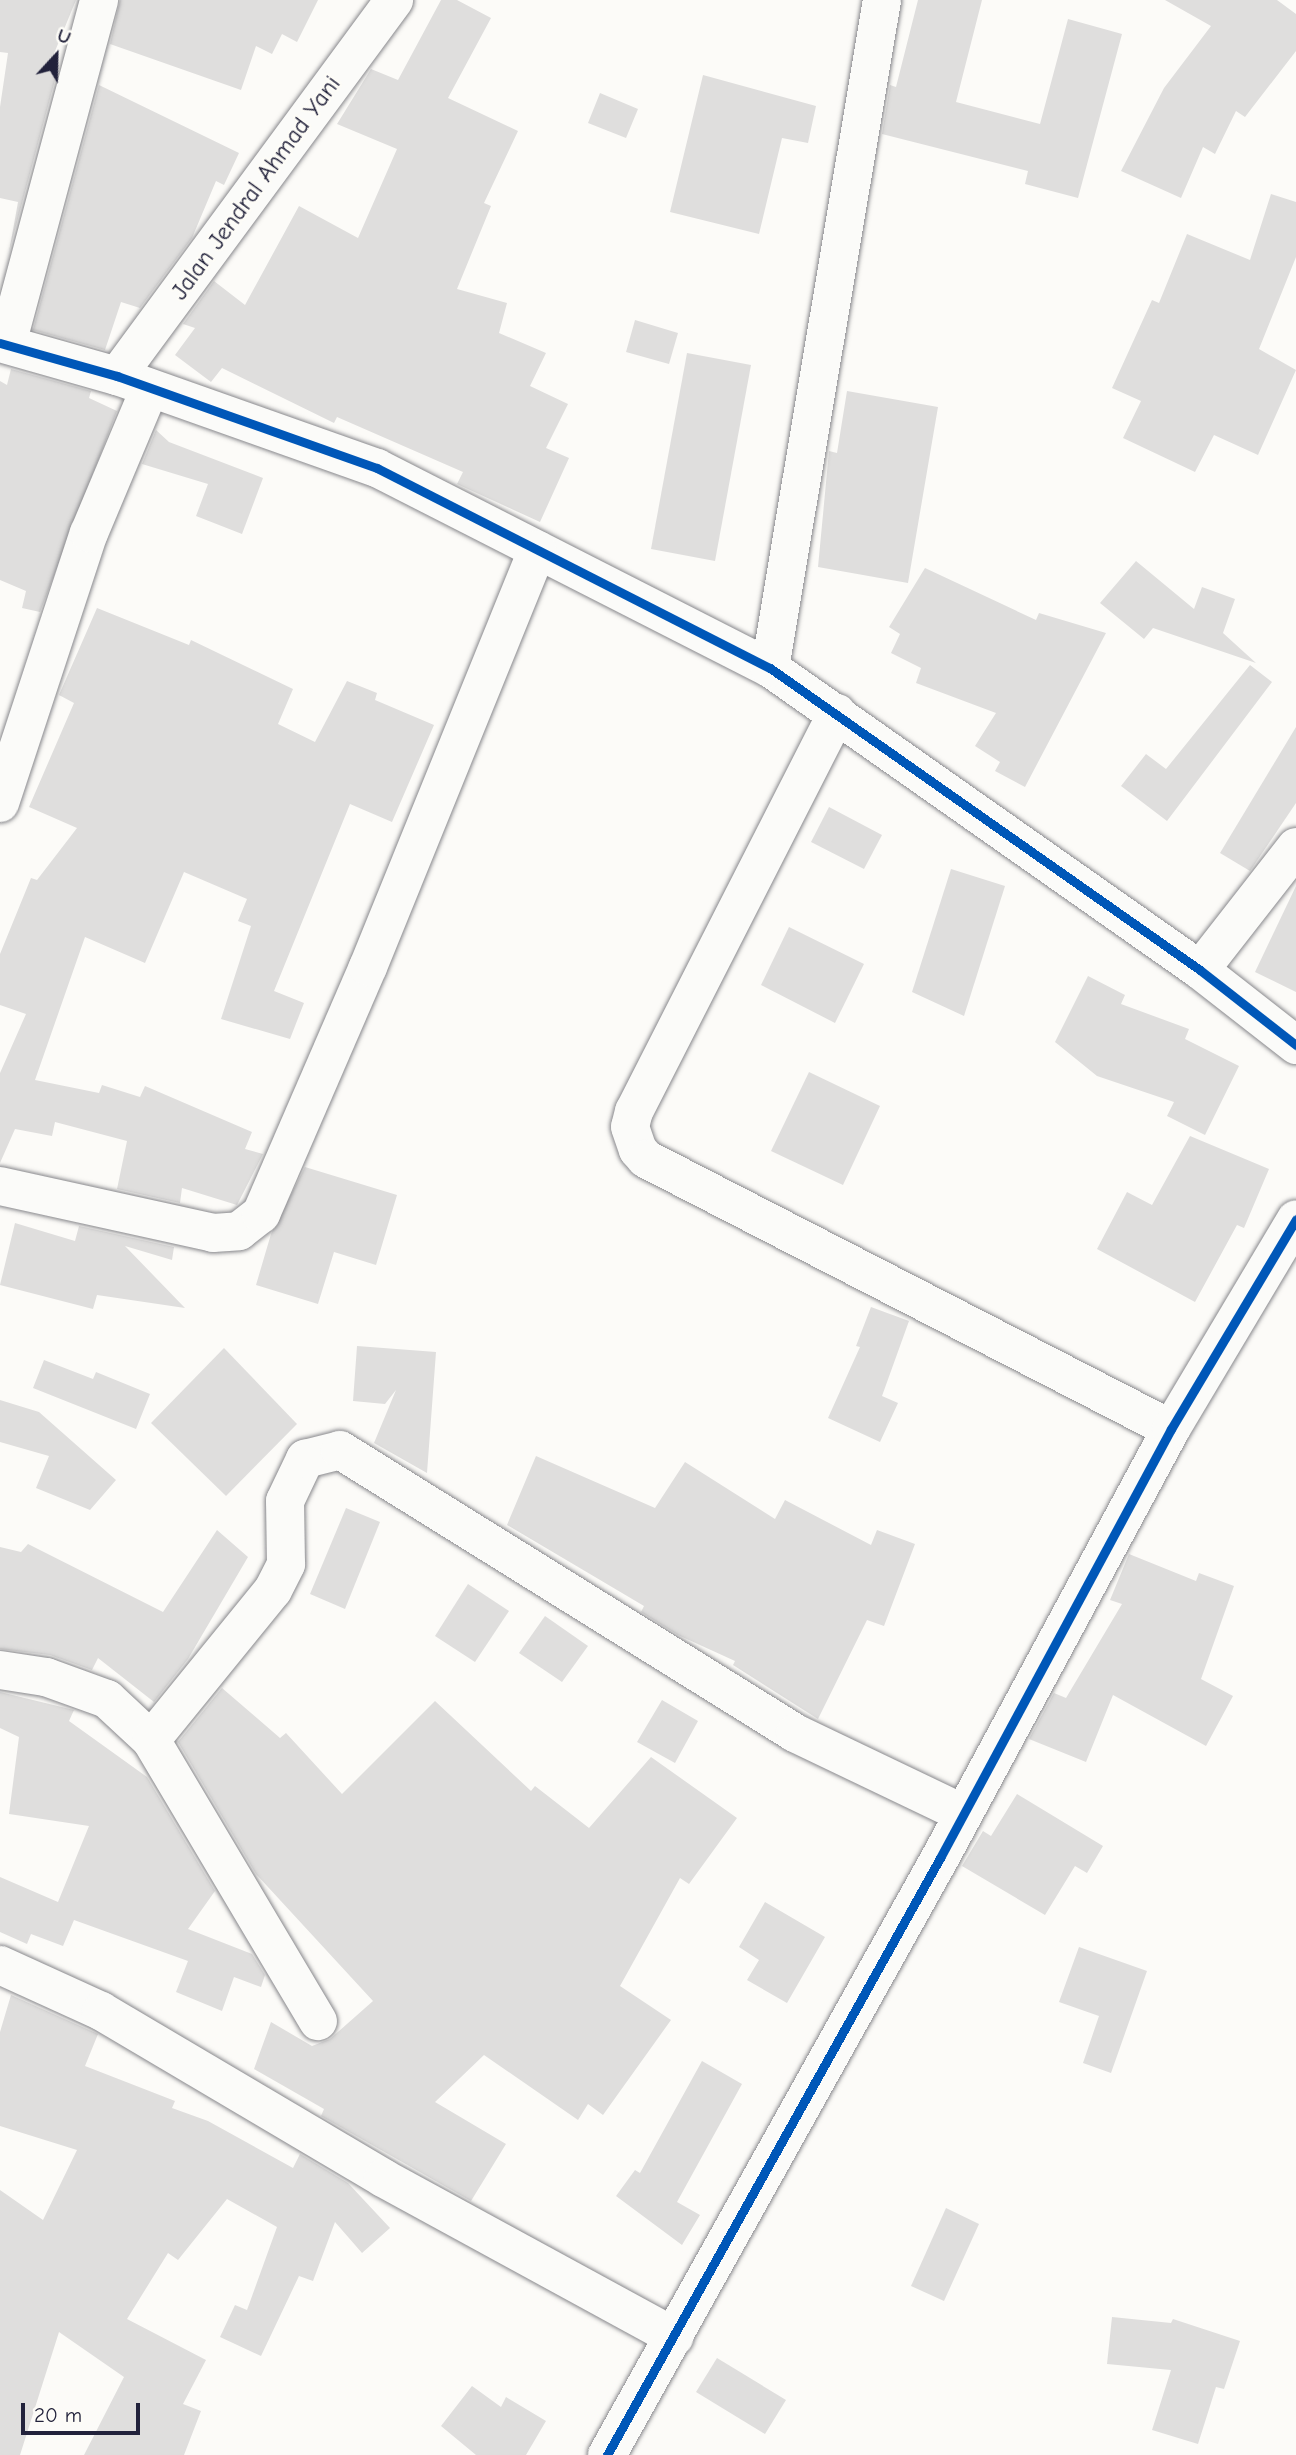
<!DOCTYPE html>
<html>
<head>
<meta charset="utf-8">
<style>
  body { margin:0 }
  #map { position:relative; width:1296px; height:2455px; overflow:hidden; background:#fcfbf8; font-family:"Comic Neue",sans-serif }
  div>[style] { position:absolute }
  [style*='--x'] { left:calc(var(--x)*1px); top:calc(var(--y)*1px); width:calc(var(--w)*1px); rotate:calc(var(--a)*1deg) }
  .building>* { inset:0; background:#dfdedd }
  .roads { filter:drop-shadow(0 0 2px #88888c) drop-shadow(0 0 2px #88888c) }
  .minor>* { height:38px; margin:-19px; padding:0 19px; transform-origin:19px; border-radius:19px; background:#fbfbf9 }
  .cycleway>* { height:9px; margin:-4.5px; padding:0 4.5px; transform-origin:4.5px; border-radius:4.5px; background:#0057b8 }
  span { translate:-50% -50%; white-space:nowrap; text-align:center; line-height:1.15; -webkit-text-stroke:5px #fdfcf7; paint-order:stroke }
  .street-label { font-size:24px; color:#22223b }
  .north { position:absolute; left:21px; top:21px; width:70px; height:70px; -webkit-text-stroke:5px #fdfcf7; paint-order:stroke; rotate:22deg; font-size:19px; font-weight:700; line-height:28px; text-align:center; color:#22223b }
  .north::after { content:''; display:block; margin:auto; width:24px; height:32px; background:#22223b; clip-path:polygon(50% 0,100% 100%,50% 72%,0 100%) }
  .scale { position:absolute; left:21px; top:2403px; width:119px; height:32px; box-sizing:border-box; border:4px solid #22223b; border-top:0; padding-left:9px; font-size:21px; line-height:24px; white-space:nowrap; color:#22223b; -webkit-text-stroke:5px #fdfcf7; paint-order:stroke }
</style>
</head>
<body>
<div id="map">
  <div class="building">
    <div style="clip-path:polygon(0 0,76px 0,51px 61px,59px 65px,9px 252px,18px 202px,0 198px,0 107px,8px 53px,0 52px)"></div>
    <div style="clip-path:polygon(120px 0,318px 0,297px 42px,282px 34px,272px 54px,256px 46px,241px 90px,110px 44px)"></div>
    <div style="clip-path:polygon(441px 0,457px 0,491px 18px,448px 98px,518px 131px,484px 203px,491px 206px,457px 289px,507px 303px,499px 333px,546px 353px,530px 386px,568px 404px,546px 448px,569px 458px,540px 522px,457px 484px,463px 472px,337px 417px,334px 423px,222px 368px,211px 382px,175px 355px,195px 328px,183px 324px,214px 281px,245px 305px,299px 206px,358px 238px,397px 149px,337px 124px,371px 69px,398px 80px)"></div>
    <div style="clip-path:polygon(918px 0,982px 0,956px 102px,1040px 124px,1068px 19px,1122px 34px,1078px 198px,1025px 184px,1028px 171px,882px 134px,890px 85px,896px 87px)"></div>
    <div style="clip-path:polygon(1165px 0,1277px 0,1296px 14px,1296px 51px,1245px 117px,1236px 111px,1215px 154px,1203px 147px,1181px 198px,1121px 171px,1164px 88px,1211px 26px)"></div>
    <div style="clip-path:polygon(703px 75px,816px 106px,808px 143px,782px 138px,759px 234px,670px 212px)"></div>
    <div style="clip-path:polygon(99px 85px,239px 153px,224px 185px,216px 181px,192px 238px,140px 308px,121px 302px,105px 350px,33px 330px)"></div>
    <div style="clip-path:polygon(600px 93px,638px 109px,626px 138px,588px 123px)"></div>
    <div style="clip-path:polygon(1271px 194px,1296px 202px,1296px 257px,1259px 349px,1296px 370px,1258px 455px,1214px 435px,1195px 472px,1123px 438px,1141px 401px,1112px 388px,1152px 300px,1159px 303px,1187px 234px,1250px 260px)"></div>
    <div style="clip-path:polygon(635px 320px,678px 333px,669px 364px,626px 352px)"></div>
    <div style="clip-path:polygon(687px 353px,751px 365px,715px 561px,651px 549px)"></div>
    <div style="clip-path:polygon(11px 369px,91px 391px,89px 398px,117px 411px,40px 612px,22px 608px,26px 591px,0 580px,0 381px,7px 385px)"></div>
    <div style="clip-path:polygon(847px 391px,938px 407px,908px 583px,818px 567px,829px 451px,837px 453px)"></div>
    <div style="clip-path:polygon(156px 430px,169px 442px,263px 478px,242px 534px,196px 516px,208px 484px,142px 464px)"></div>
    <div style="clip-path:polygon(1136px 561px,1194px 609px,1202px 587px,1235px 599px,1223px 633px,1256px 663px,1153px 628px,1144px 639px,1100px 603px)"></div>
    <div style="clip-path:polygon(925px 568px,1036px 620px,1039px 613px,1106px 633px,1025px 787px,995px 771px,1000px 762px,975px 746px,996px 713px,916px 683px,921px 668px,891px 653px,900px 634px,889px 627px)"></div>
    <div style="clip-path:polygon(97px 608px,189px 645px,191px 640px,293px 689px,278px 724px,315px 742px,347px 681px,377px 693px,375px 700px,434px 725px,392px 822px,350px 804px,274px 991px,304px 1003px,290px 1039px,221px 1019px,251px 926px,238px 921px,247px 899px,184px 872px,145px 963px,85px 937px,35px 1080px,99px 1093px,102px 1085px,140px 1097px,145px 1086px,252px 1132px,245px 1149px,263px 1154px,237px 1205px,182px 1188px,180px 1203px,117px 1189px,127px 1141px,55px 1122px,52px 1136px,15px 1129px,0 1163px,0 1073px,26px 1014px,0 1005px,0 954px,31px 878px,37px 880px,77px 828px,29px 807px,74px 703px,59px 695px)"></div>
    <div style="clip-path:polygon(1250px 665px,1272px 682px,1167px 821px,1121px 786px,1146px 754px,1166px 769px)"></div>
    <div style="clip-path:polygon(1296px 727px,1296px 803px,1250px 871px,1220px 853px)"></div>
    <div style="clip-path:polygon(829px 807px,882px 835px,864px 869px,811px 842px)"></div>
    <div style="clip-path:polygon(951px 869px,1005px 886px,964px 1016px,912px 992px)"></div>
    <div style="clip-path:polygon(1296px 886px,1296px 992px,1255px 972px)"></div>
    <div style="clip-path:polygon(789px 927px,864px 964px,835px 1023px,761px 985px)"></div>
    <div style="clip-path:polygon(1088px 976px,1125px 995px,1121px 1004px,1189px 1029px,1185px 1039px,1239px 1066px,1205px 1135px,1167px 1116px,1174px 1102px,1097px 1076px,1055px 1042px)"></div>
    <div style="clip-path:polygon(809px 1072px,880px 1106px,843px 1185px,771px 1151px)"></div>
    <div style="clip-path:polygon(1190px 1136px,1269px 1169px,1244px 1228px,1237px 1225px,1195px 1302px,1097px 1249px,1127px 1192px,1152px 1205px)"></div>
    <div style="clip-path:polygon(305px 1167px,397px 1195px,376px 1265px,334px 1252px,318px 1304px,256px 1285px,271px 1234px)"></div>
    <div style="clip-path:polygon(15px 1223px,75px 1241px,79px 1226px,174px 1247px,172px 1260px,125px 1246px,185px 1308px,97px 1295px,93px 1309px,0 1285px)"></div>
    <div style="clip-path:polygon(871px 1307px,909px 1321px,882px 1396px,898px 1403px,880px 1442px,828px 1418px,860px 1347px,856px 1346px)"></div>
    <div style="clip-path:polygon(357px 1346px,436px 1352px,427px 1473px,374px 1443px,396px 1390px,385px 1404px,353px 1401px)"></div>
    <div style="clip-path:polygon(224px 1348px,297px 1424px,226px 1496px,151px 1423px)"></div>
    <div style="clip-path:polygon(44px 1360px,93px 1379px,96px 1372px,150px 1394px,136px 1429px,33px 1388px)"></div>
    <div style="clip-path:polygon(0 1400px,39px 1412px,116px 1480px,90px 1510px,36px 1488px,49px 1456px,0 1442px)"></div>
    <div style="clip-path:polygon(536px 1456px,655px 1508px,685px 1462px,775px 1519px,785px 1500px,871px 1545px,877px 1530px,915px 1544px,884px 1626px,867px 1620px,818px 1719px,733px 1665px,735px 1661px,678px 1635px,641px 1612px,644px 1606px,507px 1525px)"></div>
    <div style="clip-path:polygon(346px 1508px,380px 1522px,345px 1609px,310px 1594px)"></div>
    <div style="clip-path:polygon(217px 1530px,248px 1557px,188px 1659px,154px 1702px,98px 1658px,92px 1670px,50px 1655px,0 1649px,0 1547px,21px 1552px,28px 1544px,163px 1612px)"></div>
    <div style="clip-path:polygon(1129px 1554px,1196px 1581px,1199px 1573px,1234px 1586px,1201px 1679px,1233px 1696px,1206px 1746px,1113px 1695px,1086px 1762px,1029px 1739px,1054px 1693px,1066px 1698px,1122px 1604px,1110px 1600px)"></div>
    <div style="clip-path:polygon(468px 1584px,509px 1611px,475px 1662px,435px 1636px)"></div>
    <div style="clip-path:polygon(545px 1616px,588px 1646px,562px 1682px,519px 1653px)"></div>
    <div style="clip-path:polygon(222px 1688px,280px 1738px,286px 1733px,342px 1794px,435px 1701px,531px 1791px,535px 1786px,589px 1828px,651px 1757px,737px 1818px,689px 1884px,680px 1878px,620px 1986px,671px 2020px,603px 2115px,588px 2104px,578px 2120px,484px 2055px,435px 2102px,506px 2144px,471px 2201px,321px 2116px,324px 2109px,254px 2069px,271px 2022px,312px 2046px,330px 2039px,373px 2001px,256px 1874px,178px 1742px)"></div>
    <div style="clip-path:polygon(0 1692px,74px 1710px,69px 1721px,147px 1777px,215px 1891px,188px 1929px,252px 1954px,265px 1975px,261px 1987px,234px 1977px,222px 2011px,176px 1992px,188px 1961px,74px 1920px,63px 1946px,31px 1934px,27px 1944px,0 1932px,0 1877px,58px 1902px,89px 1826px,9px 1814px,19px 1737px,0 1728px)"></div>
    <div style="clip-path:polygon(662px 1700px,698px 1721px,675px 1763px,637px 1742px)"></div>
    <div style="clip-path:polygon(1017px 1794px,1103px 1846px,1087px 1873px,1075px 1866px,1045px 1915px,962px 1866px,983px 1831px,991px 1836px)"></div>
    <div style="clip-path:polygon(765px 1902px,825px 1937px,787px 2003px,747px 1980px,759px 1960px,739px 1947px)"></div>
    <div style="clip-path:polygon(1079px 1947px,1147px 1971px,1111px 2073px,1083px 2063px,1099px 2016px,1059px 2002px)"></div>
    <div style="clip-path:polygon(11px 1995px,98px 2034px,85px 2066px,175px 2101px,172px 2108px,208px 2121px,293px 2168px,300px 2154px,348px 2183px,390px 2228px,362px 2253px,335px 2222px,313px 2281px,299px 2276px,261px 2356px,220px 2337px,235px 2305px,247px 2310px,277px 2227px,227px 2199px,178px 2260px,168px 2253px,127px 2319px,206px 2360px,183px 2404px,201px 2411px,184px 2455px,84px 2455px,124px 2377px,59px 2332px,20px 2455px,0 2455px,0 2190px,43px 2220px,77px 2150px,0 2126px,0 2032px)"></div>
    <div style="clip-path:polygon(702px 2061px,742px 2084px,677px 2202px,700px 2215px,682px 2245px,616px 2196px,635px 2170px,640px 2173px)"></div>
    <div style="clip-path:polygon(946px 2208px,979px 2224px,944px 2301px,911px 2286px)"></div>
    <div style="clip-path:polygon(1112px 2317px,1171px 2323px,1173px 2319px,1240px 2341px,1224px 2389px,1216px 2387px,1198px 2444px,1152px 2430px,1171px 2370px,1107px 2364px)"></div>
    <div style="clip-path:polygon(717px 2358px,786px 2400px,765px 2434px,696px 2392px)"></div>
    <div style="clip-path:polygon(472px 2386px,501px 2407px,506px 2397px,546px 2421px,526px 2455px,476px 2455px,441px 2426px)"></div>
  </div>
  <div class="roads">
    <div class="minor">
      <div style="--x:0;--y:343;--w:122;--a:15.8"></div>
      <div style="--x:117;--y:376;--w:276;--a:19.5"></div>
      <div style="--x:377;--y:468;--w:441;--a:27"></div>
      <div style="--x:770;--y:668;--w:525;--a:35.08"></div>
      <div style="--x:1200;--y:970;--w:122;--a:38"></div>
      <div style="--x:7;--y:344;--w:356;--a:-75"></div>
      <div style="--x:117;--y:376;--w:467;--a:-53.6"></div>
      <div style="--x:770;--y:668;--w:677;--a:-80.48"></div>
      <div style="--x:837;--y:713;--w:447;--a:117"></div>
      <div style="--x:634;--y:1111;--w:16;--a:104"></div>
      <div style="--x:630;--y:1127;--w:24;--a:71"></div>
      <div style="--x:638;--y:1150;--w:12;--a:48"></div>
      <div style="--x:646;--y:1159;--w:590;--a:27.22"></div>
      <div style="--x:0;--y:803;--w:284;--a:-71.8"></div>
      <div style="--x:89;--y:533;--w:157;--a:-67.2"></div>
      <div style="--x:1200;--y:970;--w:156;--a:-52"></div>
      <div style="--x:0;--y:1186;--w:218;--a:12.4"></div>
      <div style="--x:213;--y:1233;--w:26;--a:-4"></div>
      <div style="--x:239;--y:1231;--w:28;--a:-38"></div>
      <div style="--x:261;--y:1214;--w:269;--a:-66.6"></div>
      <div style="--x:368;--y:967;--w:450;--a:-67.9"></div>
      <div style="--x:0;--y:1670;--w:47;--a:8.7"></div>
      <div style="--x:46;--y:1677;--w:65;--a:19.8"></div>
      <div style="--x:107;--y:1699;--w:60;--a:43"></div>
      <div style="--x:151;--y:1740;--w:327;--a:59.3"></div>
      <div style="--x:151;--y:1740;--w:193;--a:-50.9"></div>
      <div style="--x:273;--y:1590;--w:29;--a:-63"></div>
      <div style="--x:286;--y:1564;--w:63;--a:-90.9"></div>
      <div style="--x:285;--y:1501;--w:47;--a:-64.5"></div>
      <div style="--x:305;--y:1459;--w:36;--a:-14"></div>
      <div style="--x:340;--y:1450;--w:536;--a:31.88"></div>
      <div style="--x:795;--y:1733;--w:185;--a:25.6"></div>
      <div style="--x:0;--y:1965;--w:111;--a:24.5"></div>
      <div style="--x:101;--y:2011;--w:328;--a:30.6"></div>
      <div style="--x:383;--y:2178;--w:332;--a:28.6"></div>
      <div style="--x:607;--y:2455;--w:684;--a:-60.85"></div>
      <div style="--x:940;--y:1858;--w:487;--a:-61.7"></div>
      <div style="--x:1171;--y:1429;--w:244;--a:-59.2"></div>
    </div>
  </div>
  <div class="cycleway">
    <div style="--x:0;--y:343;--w:122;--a:15.8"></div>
    <div style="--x:117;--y:376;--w:276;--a:19.5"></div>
    <div style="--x:377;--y:468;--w:441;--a:27"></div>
    <div style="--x:770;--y:668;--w:525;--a:35.08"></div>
    <div style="--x:1200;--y:970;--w:122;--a:38"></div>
    <div style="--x:607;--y:2455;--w:684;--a:-60.85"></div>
    <div style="--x:940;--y:1858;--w:487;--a:-61.7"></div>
    <div style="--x:1171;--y:1429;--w:244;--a:-59.2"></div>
  </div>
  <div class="street-label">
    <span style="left:256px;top:188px;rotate:-54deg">Jalan Jendral Ahmad Yani</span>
  </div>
  <div class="north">U</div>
  <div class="scale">20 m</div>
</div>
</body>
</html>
